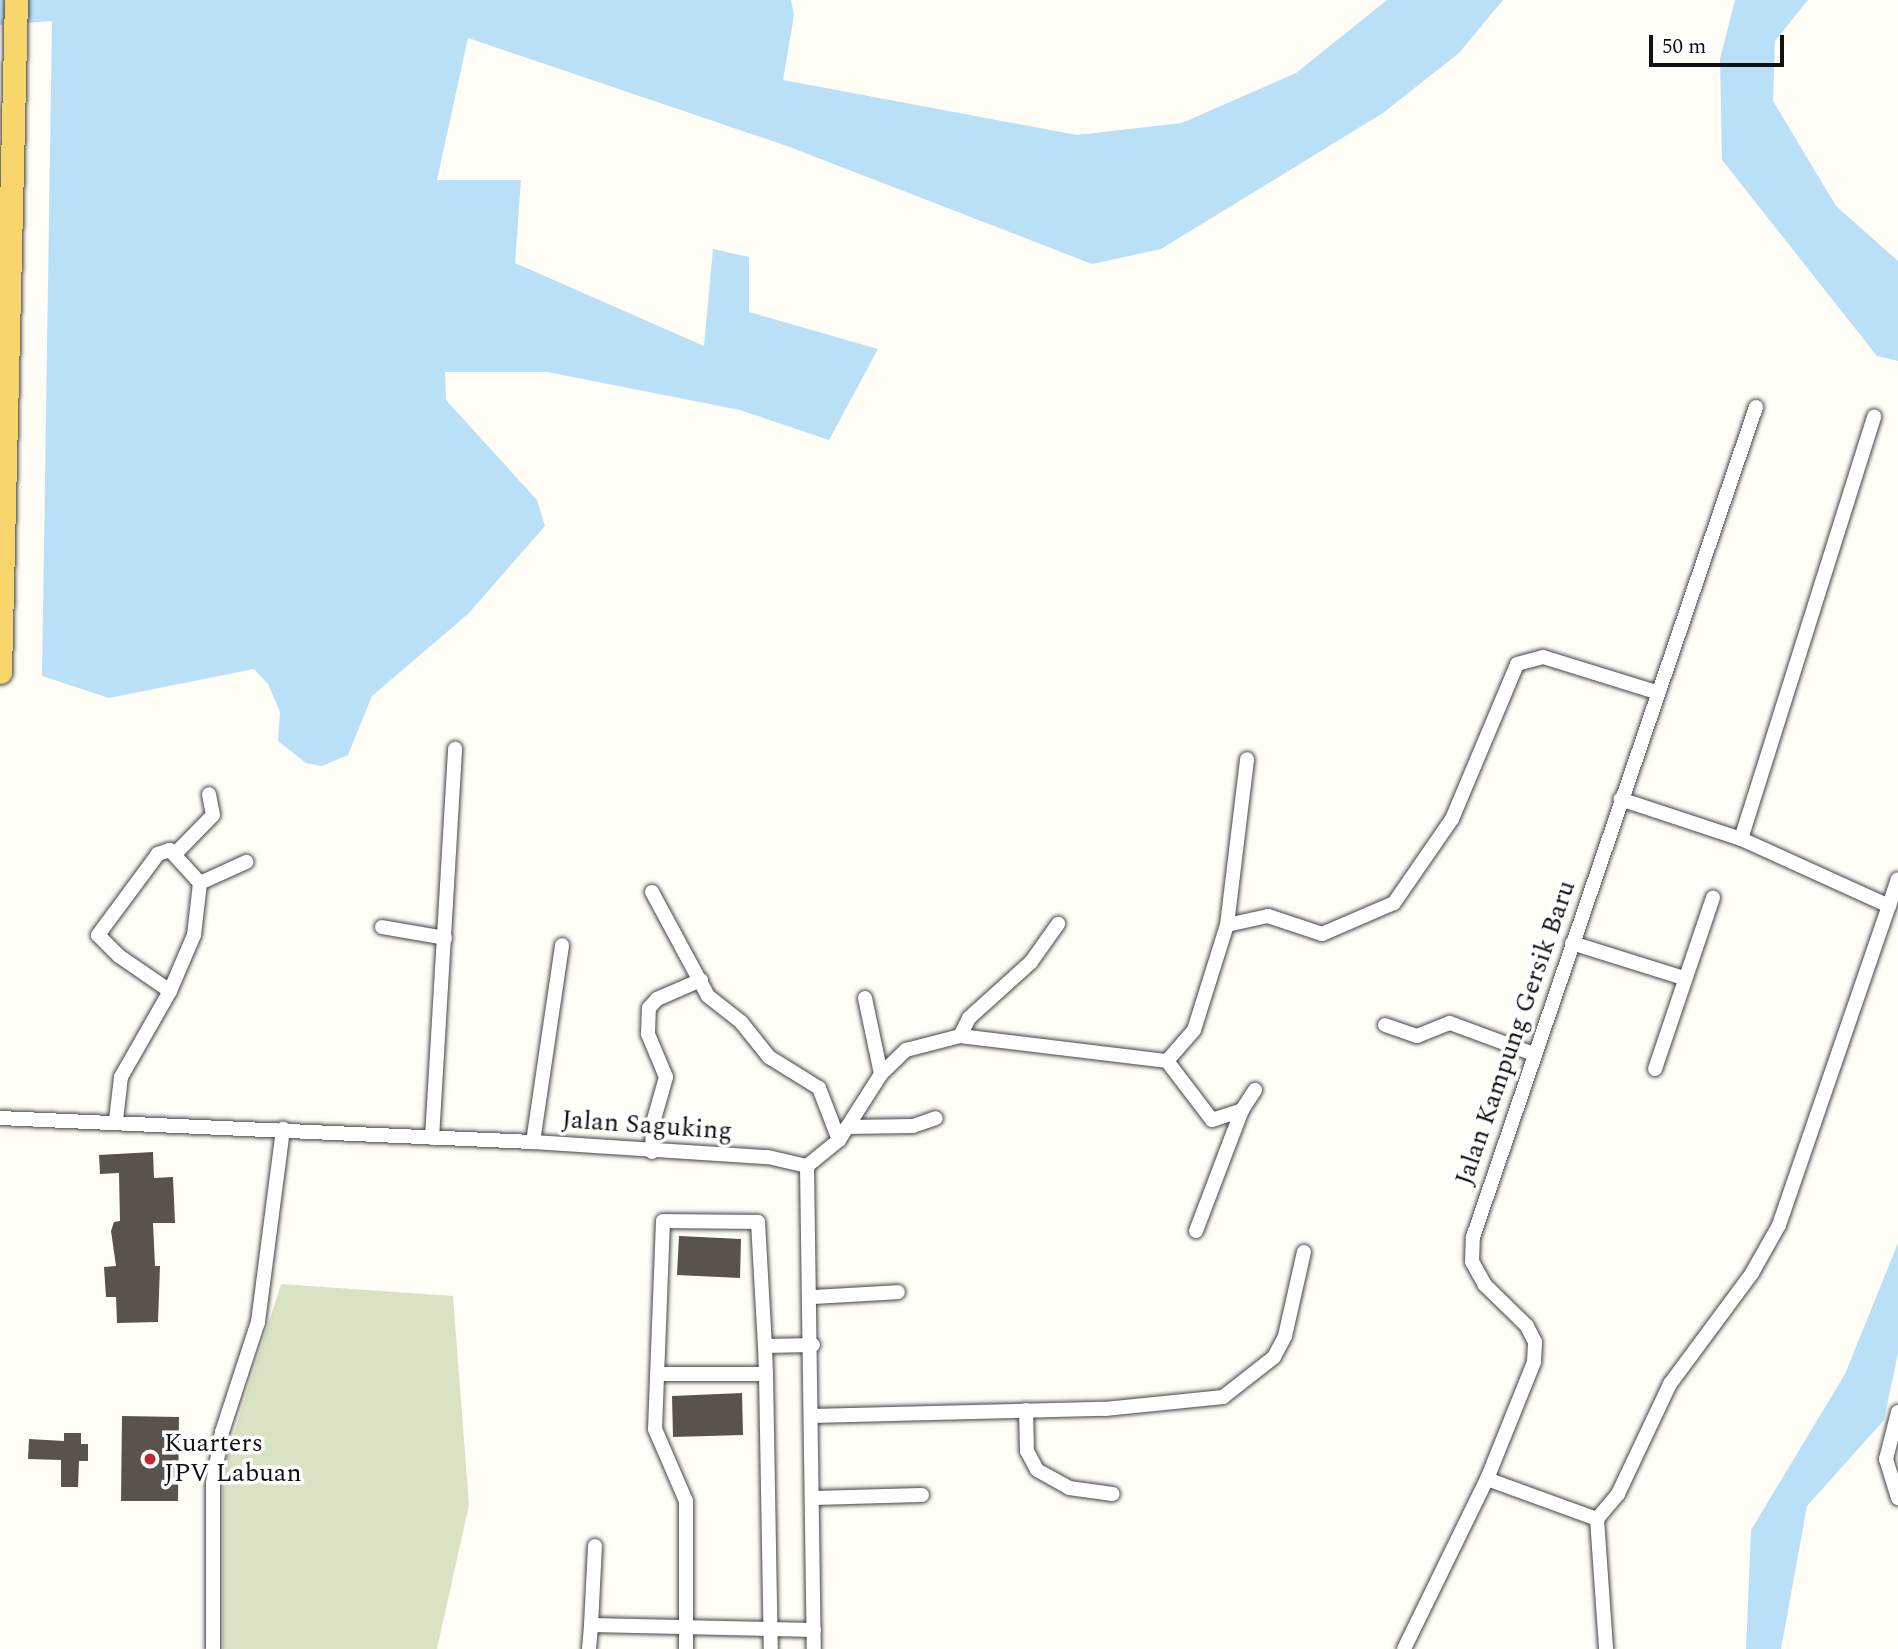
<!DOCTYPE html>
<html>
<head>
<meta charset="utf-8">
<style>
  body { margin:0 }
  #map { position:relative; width:1898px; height:1649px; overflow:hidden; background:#fffdf5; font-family:Spectral,serif }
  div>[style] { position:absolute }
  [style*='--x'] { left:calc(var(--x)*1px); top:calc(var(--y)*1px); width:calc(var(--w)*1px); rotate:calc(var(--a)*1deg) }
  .cemetery>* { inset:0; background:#d9e3c4 }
  .water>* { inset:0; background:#b9e0f7 }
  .building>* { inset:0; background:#5a524d }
  .roads { filter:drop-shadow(0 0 2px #444) drop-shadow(0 0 2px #444) }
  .street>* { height:14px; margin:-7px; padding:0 7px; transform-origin:7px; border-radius:7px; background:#fff }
  .primary>* { height:23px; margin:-11.5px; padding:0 11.5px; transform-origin:11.5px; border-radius:11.5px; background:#f9d66b }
  .dots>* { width:19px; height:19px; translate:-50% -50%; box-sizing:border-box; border:4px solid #fff; border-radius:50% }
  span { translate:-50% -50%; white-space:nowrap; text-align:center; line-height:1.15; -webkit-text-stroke:7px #fff; paint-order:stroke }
  .street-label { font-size:26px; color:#111 }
  .poi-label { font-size:26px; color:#111 }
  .left { translate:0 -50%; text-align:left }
  .scale { position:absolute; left:1649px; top:35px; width:135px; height:32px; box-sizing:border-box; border:4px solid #111; border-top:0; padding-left:9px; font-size:21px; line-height:24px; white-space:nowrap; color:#111; -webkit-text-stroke:5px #fff; paint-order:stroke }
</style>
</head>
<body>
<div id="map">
  <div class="cemetery">
    <div style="clip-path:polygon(281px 1284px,453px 1296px,469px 1505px,437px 1649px,223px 1649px,223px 1468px)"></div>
  </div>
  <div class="water">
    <div style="clip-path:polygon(0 0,791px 0,794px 15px,783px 80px,1077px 135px,1182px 123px,1296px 73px,1387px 0,1503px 0,1459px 53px,1383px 113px,1161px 249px,1092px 264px,787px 146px,468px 38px,437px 180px,521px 180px,515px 263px,704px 346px,713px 249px,749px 257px,749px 312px,878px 349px,829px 440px,740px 410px,547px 372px,445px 372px,446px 400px,537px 500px,545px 526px,468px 614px,372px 696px,348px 755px,322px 766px,306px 763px,278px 741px,280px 712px,268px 684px,254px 669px,109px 698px,42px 676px,52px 21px,0 25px)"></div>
    <div style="clip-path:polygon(1735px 0,1808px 0,1775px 41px,1773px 101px,1836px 206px,1898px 261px,1898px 361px,1877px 356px,1722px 160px,1720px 59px)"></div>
    <div style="clip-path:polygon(1898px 1243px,1898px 1353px,1884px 1420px,1807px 1506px,1781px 1649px,1746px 1649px,1751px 1530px,1845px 1374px)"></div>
  </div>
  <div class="building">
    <div style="clip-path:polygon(153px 1152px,154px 1178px,173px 1177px,175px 1223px,153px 1223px,155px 1266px,160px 1266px,158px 1322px,117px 1323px,116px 1297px,106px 1297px,104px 1267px,116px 1266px,111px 1231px,114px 1222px,120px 1221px,119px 1173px,100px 1174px,99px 1155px)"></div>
    <div style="clip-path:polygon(679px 1236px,741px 1239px,740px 1278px,677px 1275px)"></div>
    <div style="clip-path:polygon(742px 1393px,743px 1435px,673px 1437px,672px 1396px)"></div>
    <div style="clip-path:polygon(122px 1416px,179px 1417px,178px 1501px,121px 1501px)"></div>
    <div style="clip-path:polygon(64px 1433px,81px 1433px,81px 1444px,88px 1444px,88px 1461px,79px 1461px,78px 1487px,61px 1487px,61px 1460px,28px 1459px,29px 1439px,64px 1441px)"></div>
  </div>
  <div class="roads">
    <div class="street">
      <div style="--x:1741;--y:839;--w:443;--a:-72.5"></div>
      <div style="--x:175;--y:854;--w:54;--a:-45.7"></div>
      <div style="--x:213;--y:815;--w:21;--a:-101"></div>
      <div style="--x:200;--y:883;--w:51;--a:-24.5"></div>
      <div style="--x:652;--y:892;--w:118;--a:61.7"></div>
      <div style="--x:708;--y:996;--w:42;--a:38.2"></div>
      <div style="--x:741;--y:1022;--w:45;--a:51.3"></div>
      <div style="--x:769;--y:1057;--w:59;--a:31.8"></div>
      <div style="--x:819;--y:1088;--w:56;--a:69"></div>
      <div style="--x:1889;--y:906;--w:28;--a:-72"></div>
      <div style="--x:1227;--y:925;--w:167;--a:-83.1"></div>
      <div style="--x:382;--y:927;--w:64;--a:9.9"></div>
      <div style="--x:1572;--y:943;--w:117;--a:17.4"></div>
      <div style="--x:865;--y:998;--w:78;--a:78.1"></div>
      <div style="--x:1385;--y:1025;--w:34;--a:19"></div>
      <div style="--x:1417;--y:1036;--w:35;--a:-22"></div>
      <div style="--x:1450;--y:1023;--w:90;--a:20.3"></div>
      <div style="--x:960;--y:1036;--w:20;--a:-63"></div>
      <div style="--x:969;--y:1018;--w:84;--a:-42.1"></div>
      <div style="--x:1031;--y:962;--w:47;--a:-54.6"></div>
      <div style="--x:1167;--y:1061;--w:74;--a:52.7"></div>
      <div style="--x:1212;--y:1120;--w:32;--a:-18"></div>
      <div style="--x:1242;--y:1110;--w:24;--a:-57"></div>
      <div style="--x:1655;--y:1069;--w:181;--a:-71.3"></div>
      <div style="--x:0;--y:1118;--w:534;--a:2.58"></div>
      <div style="--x:533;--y:1142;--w:235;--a:3.7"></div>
      <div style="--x:768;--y:1157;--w:40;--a:13"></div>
      <div style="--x:116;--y:1120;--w:43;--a:-83.4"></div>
      <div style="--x:121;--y:1077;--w:99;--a:-60.3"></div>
      <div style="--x:170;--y:991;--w:61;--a:-66.8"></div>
      <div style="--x:194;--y:935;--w:52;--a:-83.4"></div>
      <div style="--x:200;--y:883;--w:45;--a:-132.3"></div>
      <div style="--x:170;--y:850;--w:13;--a:162"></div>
      <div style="--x:158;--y:854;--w:101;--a:126.5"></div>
      <div style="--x:98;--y:935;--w:30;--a:45"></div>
      <div style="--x:119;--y:956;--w:62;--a:34.5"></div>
      <div style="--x:847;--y:1127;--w:66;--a:-0.9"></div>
      <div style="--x:913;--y:1126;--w:24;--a:-19"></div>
      <div style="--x:432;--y:1138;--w:390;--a:-86.6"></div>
      <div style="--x:533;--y:1142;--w:199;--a:-81.6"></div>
      <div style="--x:652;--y:1152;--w:29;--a:-88"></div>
      <div style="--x:653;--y:1123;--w:48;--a:-74.2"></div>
      <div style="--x:666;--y:1077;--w:47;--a:-112.7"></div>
      <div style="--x:648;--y:1034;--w:26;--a:-88"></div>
      <div style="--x:649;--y:1008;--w:12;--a:-48"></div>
      <div style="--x:657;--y:999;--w:48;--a:-23.4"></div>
      <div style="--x:807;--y:1166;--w:41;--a:-39.1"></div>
      <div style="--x:839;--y:1140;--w:78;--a:-57.5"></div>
      <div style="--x:881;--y:1074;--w:35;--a:-44"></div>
      <div style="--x:906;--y:1050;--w:56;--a:-14.5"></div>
      <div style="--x:960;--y:1036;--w:209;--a:6.9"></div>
      <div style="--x:1167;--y:1061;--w:41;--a:-48.9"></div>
      <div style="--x:1194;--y:1030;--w:110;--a:-72.6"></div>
      <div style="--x:1227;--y:925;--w:42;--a:-12.4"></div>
      <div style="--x:1268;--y:916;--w:57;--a:18.4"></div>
      <div style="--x:1322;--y:934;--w:78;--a:-23.3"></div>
      <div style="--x:1394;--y:903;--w:102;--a:-55.4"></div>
      <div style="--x:1452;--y:819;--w:168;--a:-67.2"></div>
      <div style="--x:1517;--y:664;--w:27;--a:-15"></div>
      <div style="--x:1543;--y:657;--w:118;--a:17.2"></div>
      <div style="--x:807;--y:1166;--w:483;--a:89.2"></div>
      <div style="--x:1196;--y:1231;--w:129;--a:-69.2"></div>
      <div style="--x:812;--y:1297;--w:86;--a:-3.3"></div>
      <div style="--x:765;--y:1346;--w:28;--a:88"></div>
      <div style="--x:657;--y:1374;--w:109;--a:0"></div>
      <div style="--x:766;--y:1374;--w:275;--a:89"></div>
      <div style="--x:1026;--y:1410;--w:41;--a:88.6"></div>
      <div style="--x:1027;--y:1451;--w:21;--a:62"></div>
      <div style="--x:1037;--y:1470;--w:37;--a:29"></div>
      <div style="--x:1069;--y:1488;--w:44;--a:7.8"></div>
      <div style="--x:1898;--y:1412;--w:49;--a:104.3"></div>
      <div style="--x:1886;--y:1459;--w:41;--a:72.9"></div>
      <div style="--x:811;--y:1416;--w:294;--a:-1.4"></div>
      <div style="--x:1105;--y:1409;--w:119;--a:-5.8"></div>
      <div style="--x:1223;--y:1397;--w:65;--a:-38.1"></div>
      <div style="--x:1274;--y:1357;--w:24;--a:-62"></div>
      <div style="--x:1285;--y:1336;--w:86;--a:-77.3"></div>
      <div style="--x:1487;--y:1479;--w:117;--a:20"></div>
      <div style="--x:1597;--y:1519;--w:33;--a:-50"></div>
      <div style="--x:1618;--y:1494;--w:122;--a:-64.7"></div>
      <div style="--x:1670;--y:1384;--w:138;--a:-53.5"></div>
      <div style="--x:1752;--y:1273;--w:55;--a:-60.6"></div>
      <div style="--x:1779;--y:1225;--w:337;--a:-71"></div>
      <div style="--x:1889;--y:906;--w:162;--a:-155.6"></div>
      <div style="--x:1741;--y:839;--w:127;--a:-161.7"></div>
      <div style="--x:813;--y:1498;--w:109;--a:-1.6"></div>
      <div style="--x:1597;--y:1519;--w:130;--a:86"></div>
      <div style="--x:595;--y:1546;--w:79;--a:92.9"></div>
      <div style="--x:591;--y:1625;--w:223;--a:1.3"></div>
      <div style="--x:213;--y:1649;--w:166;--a:-90"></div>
      <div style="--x:213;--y:1483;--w:52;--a:-80"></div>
      <div style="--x:222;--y:1432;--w:116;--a:-71.9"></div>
      <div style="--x:258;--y:1322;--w:195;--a:-82.6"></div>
      <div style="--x:589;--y:1649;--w:24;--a:-85"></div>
      <div style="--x:686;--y:1649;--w:148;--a:-90"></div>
      <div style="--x:686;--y:1501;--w:78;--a:-113.3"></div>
      <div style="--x:655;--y:1429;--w:208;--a:-87.8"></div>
      <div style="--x:663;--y:1221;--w:95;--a:0.6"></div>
      <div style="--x:758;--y:1222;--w:124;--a:86.8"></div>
      <div style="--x:765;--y:1346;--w:48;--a:-1.2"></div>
      <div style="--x:1404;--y:1649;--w:189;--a:-64"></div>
      <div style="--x:1487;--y:1479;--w:126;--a:-68.1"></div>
      <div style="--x:1534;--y:1362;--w:20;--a:-87"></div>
      <div style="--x:1535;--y:1342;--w:18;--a:-117"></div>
      <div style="--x:1527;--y:1326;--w:59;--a:-135.7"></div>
      <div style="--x:1485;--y:1285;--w:26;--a:-119"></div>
      <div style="--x:1472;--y:1262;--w:25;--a:-88"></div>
      <div style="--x:1473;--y:1237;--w:877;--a:-71.17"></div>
    </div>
    <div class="primary">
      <div style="--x:0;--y:672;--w:672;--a:-88.64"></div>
    </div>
  </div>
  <div class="dots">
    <div style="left:150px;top:1459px;background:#c4262e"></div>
  </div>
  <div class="street-label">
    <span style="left:1516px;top:1033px;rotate:-71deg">Jalan Kampung Gersik Baru</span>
    <span style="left:647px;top:1126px;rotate:4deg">Jalan Saguking</span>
  </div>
  <div class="poi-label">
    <span class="left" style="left:164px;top:1459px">Kuarters<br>JPV Labuan</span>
  </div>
  <div class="scale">50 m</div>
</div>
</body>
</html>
